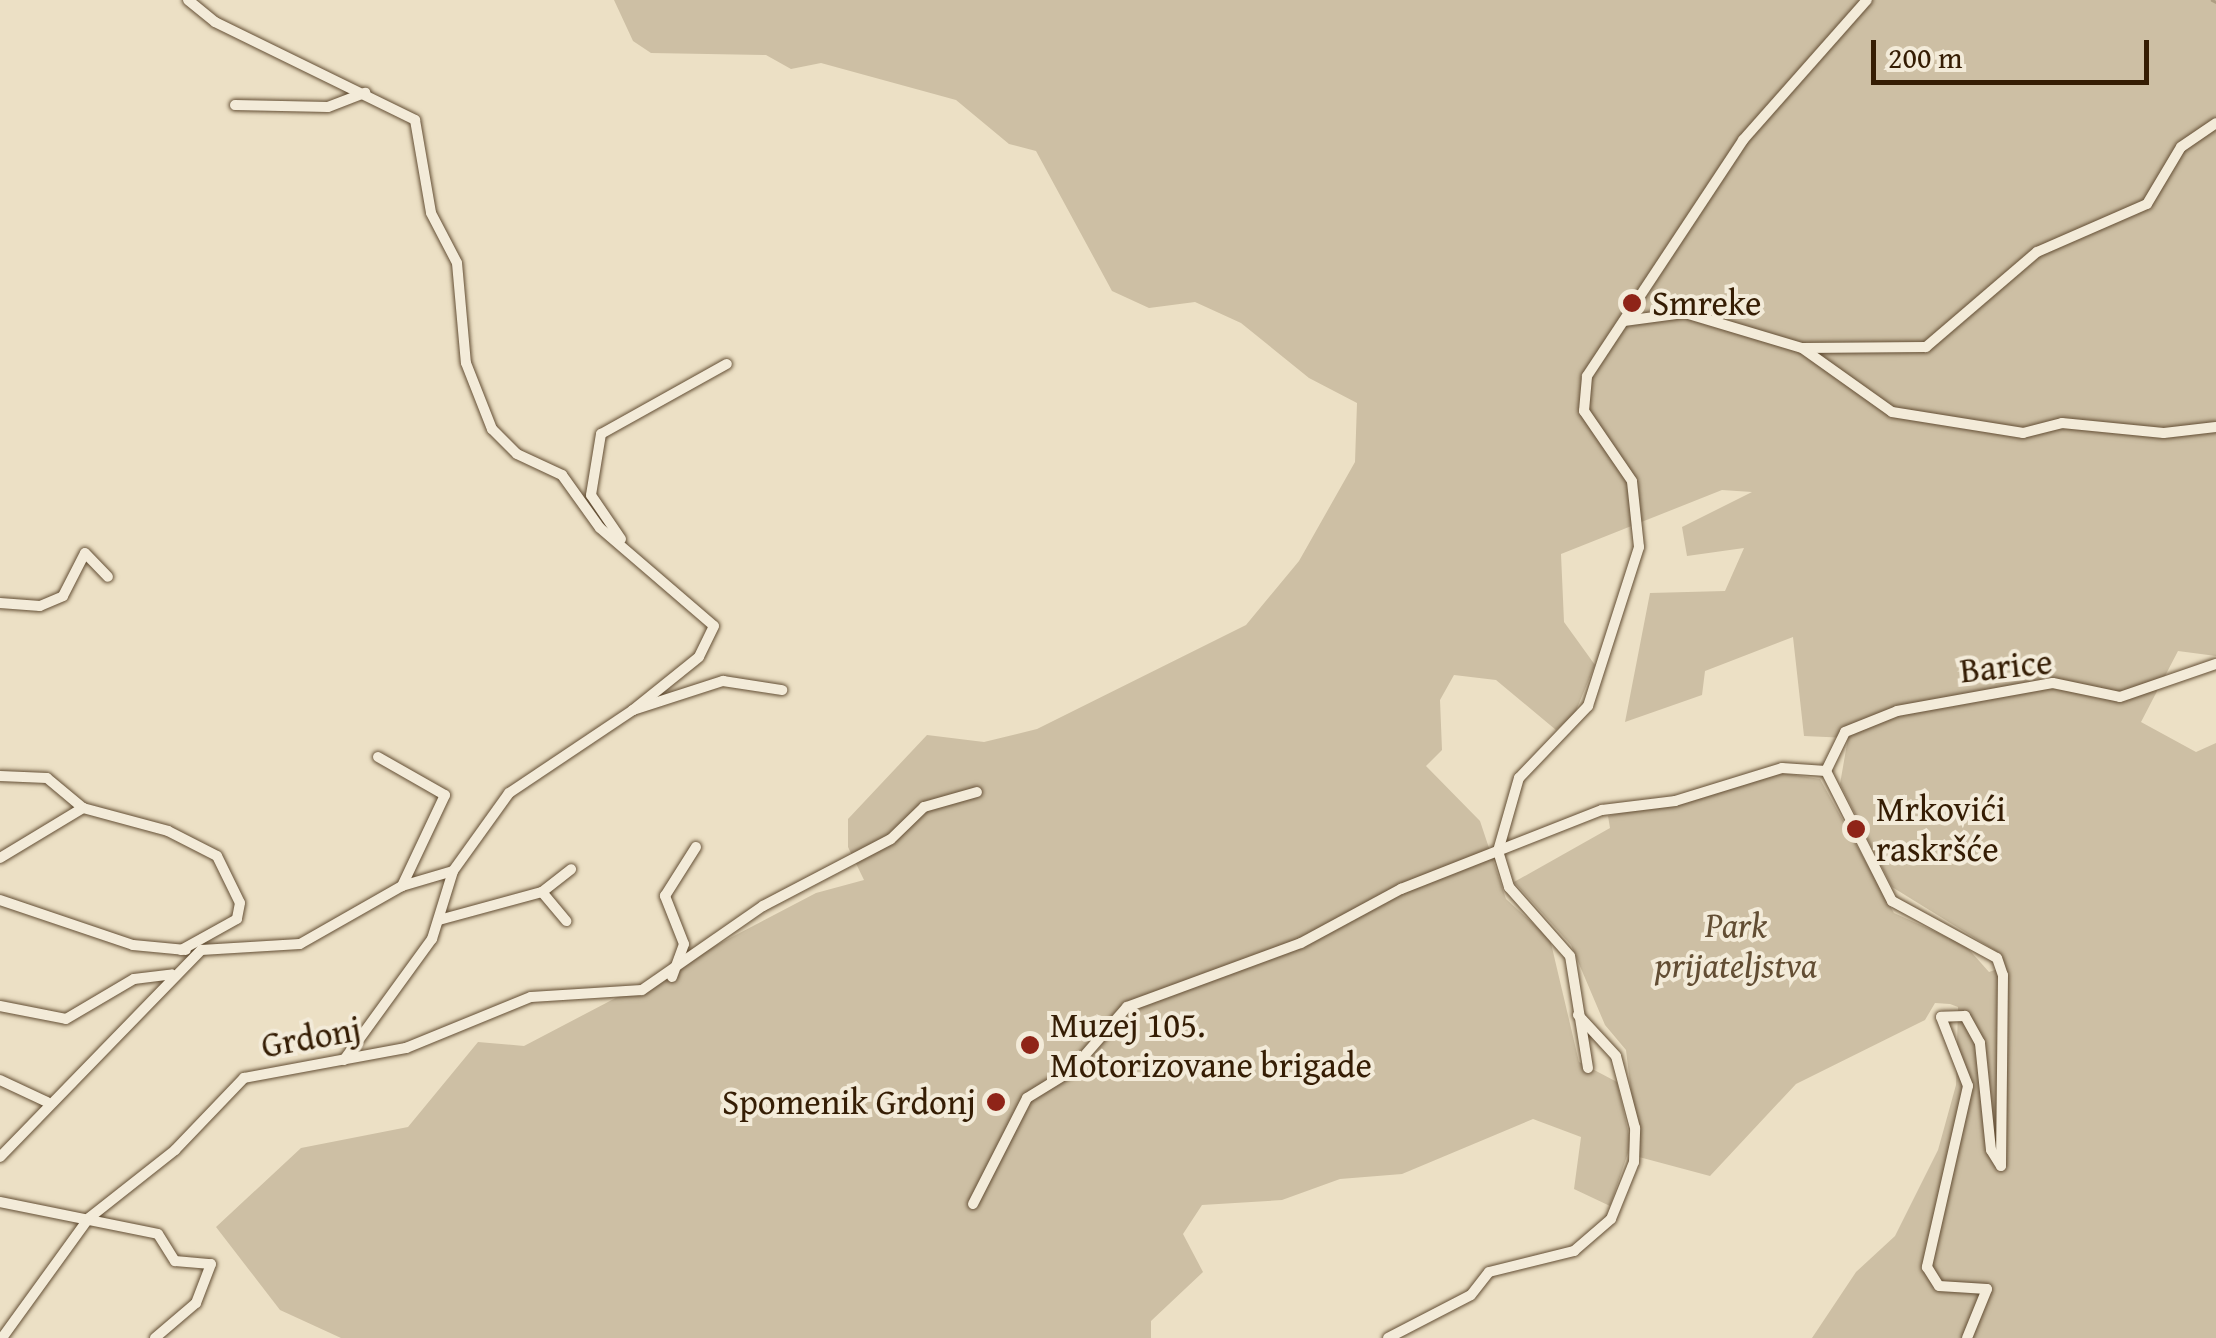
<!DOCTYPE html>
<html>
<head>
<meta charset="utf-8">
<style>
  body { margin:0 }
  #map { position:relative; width:2216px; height:1338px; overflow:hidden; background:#ece0c5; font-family:"Gentium Book Plus",serif }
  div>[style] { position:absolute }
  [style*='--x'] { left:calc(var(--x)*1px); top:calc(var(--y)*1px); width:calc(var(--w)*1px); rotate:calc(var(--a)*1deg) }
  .green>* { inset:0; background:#cdbfa4 }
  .stream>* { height:2.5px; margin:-1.25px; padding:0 1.25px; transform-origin:1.25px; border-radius:1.25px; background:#ae9e83 }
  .roads { filter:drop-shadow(0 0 2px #634e34) drop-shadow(0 0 2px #634e34) }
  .minor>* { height:10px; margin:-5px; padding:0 5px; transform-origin:5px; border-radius:5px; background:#f3ebd9 }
  .dots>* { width:28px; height:28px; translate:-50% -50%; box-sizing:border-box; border:5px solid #f3ebd9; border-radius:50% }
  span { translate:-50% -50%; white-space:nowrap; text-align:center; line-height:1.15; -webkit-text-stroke:8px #f3ebd9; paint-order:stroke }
  .poi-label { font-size:35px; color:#351d04 }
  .left { translate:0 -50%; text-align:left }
  .right { translate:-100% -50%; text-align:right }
  .street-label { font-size:35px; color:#351d04 }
  .park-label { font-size:35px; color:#634e34; font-style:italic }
  .scale { position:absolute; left:1871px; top:40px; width:278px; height:45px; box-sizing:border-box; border:5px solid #351d04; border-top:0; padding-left:12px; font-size:30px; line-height:35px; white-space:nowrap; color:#351d04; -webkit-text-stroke:8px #f3ebd9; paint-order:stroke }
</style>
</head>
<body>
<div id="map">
  <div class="green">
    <div style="clip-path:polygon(614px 0,2216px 0,2216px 656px,2178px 651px,2141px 722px,2196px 752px,2216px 743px,2216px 1338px,1812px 1338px,1856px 1272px,1895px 1236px,1938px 1150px,1956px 1085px,1958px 1007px,1950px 1004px,1935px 1003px,1925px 1020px,1796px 1084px,1710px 1176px,1639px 1157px,1626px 1050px,1605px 1025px,1571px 945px,1514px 882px,1610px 828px,1608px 816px,1781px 773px,1820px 779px,1894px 913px,1965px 945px,1989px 972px,2004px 967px,1999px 953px,1892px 887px,1840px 784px,1848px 738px,1804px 736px,1793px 637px,1705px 671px,1702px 695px,1625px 722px,1650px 593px,1725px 591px,1744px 548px,1687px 556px,1682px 527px,1752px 492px,1722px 490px,1561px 554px,1564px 622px,1595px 665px,1575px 713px,1556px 730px,1496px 680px,1454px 675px,1440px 700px,1442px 750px,1426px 766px,1480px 821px,1506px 899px,1550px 939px,1579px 1062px,1617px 1082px,1631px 1144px,1610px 1206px,1574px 1189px,1581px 1137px,1533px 1119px,1402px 1174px,1340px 1179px,1282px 1200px,1202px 1205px,1183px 1234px,1203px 1272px,1151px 1321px,1151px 1338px,341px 1338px,280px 1310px,216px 1227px,301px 1148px,408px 1127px,478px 1042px,524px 1046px,816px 893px,864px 880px,848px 847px,848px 819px,927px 735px,984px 742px,1037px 729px,1246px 625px,1299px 561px,1355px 462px,1357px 403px,1309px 378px,1241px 323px,1195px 302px,1149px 308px,1112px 291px,1036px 151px,1009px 144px,956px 100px,821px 63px,791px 69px,766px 55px,651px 53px,633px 41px)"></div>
  </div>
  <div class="stream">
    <div style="--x:2212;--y:0;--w:4;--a:27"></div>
  </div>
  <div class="roads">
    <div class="minor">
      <div style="--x:188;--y:0;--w:35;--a:39"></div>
      <div style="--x:215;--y:22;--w:223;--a:26.1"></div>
      <div style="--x:415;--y:120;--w:94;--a:80.2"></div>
      <div style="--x:431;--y:213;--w:56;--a:62.5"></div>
      <div style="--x:457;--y:263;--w:100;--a:84.9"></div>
      <div style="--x:466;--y:363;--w:71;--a:68.5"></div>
      <div style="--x:492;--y:429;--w:35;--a:45"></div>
      <div style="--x:517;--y:454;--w:50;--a:25"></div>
      <div style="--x:562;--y:475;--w:65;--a:54.4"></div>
      <div style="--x:600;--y:528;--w:150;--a:40.7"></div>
      <div style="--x:714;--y:626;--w:34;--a:116"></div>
      <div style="--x:699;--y:657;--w:85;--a:141.2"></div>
      <div style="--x:235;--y:105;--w:93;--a:1.2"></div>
      <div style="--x:328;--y:107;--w:40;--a:-21"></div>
      <div style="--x:1624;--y:321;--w:62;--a:-7.5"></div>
      <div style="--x:1685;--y:313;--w:122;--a:16.7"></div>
      <div style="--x:1802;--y:348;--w:110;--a:35.4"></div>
      <div style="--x:1892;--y:412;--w:133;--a:9.1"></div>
      <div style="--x:2023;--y:433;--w:40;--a:-14.4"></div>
      <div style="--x:2062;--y:423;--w:102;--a:5.6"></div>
      <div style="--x:2164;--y:433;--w:52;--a:-6.6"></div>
      <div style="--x:1803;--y:348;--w:123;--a:-0.5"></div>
      <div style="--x:1926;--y:347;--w:146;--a:-40.6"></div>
      <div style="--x:2037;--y:252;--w:120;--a:-23.6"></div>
      <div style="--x:2147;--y:204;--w:66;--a:-59.2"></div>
      <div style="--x:2181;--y:147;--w:42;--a:-34.4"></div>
      <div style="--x:621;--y:539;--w:53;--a:-124.3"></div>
      <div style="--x:591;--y:495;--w:62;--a:-80.7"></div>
      <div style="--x:601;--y:434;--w:144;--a:-29.1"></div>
      <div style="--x:0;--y:603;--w:40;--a:4.3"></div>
      <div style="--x:40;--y:606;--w:25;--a:-23"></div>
      <div style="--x:63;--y:596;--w:48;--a:-62.9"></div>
      <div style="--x:85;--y:553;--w:33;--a:46"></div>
      <div style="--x:378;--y:757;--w:77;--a:29.6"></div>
      <div style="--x:445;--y:795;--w:101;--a:115.3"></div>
      <div style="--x:1826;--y:771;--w:146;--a:63.1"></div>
      <div style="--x:1892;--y:901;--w:119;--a:28.5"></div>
      <div style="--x:1997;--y:958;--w:18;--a:71"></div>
      <div style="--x:2003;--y:975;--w:191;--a:90.6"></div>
      <div style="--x:2001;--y:1166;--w:19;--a:-122"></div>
      <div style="--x:1991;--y:1150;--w:108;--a:-95.9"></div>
      <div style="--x:1980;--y:1043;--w:31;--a:-119"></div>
      <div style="--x:1965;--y:1016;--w:24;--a:178"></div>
      <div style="--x:1941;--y:1017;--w:74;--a:68.6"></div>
      <div style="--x:1968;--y:1086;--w:186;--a:102.8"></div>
      <div style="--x:1927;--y:1267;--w:22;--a:58"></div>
      <div style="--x:1939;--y:1286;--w:48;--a:3.6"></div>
      <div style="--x:1987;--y:1289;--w:53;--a:112.2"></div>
      <div style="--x:1826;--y:771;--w:43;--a:-64"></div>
      <div style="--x:1845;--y:732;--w:56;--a:-22"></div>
      <div style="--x:1897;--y:711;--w:158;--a:-10.2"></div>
      <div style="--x:2053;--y:683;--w:68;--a:11.8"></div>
      <div style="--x:2120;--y:697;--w:102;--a:-19"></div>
      <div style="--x:0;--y:776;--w:47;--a:2.4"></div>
      <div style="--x:47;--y:778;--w:47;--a:39.8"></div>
      <div style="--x:83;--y:808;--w:88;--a:15.1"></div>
      <div style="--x:168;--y:831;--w:55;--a:27"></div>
      <div style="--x:217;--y:856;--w:52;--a:63.9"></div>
      <div style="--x:240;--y:903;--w:16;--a:101"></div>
      <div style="--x:237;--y:919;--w:64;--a:151"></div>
      <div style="--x:0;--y:858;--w:97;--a:-31.1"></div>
      <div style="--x:542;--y:892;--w:37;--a:-38"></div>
      <div style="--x:0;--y:900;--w:140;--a:18.7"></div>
      <div style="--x:133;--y:945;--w:53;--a:5.4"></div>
      <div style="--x:439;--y:920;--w:107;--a:-15.2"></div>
      <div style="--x:542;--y:892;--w:38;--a:50"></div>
      <div style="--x:672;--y:977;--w:35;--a:-70"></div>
      <div style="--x:684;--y:944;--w:52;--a:-111.6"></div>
      <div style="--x:665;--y:896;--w:58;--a:-57.7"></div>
      <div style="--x:0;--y:1006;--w:67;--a:11.1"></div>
      <div style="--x:66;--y:1019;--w:79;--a:-30.5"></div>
      <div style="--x:134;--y:979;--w:38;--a:-7"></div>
      <div style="--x:344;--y:1060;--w:150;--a:-54"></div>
      <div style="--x:432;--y:939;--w:71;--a:-72.8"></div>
      <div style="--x:1588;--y:1068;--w:113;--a:-99.1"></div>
      <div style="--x:1570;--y:956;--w:92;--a:-131.5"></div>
      <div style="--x:1509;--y:887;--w:38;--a:-107"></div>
      <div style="--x:1498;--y:851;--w:76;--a:-74"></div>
      <div style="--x:1519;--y:778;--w:100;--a:-46.2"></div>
      <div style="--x:1588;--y:706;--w:167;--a:-72.2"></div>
      <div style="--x:1639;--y:547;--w:66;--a:-96.1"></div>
      <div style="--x:1632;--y:481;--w:85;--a:-124.4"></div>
      <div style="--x:1584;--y:411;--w:35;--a:-85"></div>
      <div style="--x:1587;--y:376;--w:283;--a:-56.5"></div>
      <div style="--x:1743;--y:140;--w:187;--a:-48.5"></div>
      <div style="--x:0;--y:1080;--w:52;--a:25.1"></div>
      <div style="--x:0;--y:1157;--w:289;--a:-45.8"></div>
      <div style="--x:201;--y:950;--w:99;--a:-3.5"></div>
      <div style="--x:300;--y:944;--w:117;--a:-29.6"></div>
      <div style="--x:402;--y:886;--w:53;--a:-16.4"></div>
      <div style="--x:453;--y:871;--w:96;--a:-54.3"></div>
      <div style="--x:509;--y:793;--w:149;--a:-33.8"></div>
      <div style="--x:633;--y:710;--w:95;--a:-17.9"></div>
      <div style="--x:723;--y:681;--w:60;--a:8.7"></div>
      <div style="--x:0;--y:1202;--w:161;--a:11.4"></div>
      <div style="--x:158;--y:1234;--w:32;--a:58"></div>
      <div style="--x:175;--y:1261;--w:36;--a:5"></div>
      <div style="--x:211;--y:1264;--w:42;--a:111"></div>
      <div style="--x:196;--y:1303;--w:54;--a:139.5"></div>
      <div style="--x:973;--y:1204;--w:119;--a:-63"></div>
      <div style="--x:1027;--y:1098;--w:52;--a:-31.5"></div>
      <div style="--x:1071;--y:1071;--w:85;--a:-48.8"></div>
      <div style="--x:1127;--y:1007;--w:185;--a:-20.2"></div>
      <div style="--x:1301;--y:943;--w:114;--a:-28.4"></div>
      <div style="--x:1401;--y:889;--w:216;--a:-21.5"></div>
      <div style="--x:1602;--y:810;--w:74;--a:-7"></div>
      <div style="--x:1675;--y:801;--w:112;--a:-17.1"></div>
      <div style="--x:1782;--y:768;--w:44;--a:3.9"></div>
      <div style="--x:2;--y:1338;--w:148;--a:-54.1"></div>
      <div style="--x:89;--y:1218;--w:110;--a:-38.3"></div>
      <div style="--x:175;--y:1150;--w:100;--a:-46.2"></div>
      <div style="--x:244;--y:1078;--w:165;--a:-10.5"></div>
      <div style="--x:406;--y:1048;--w:135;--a:-22.2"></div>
      <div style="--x:531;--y:997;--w:111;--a:-3.6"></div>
      <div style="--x:642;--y:990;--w:147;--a:-34.8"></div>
      <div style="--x:763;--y:906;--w:144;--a:-27.6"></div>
      <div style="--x:891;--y:839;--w:46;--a:-44.1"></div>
      <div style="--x:924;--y:807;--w:55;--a:-15.8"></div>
      <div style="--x:1388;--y:1338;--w:93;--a:-27.4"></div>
      <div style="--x:1471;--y:1295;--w:29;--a:-52"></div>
      <div style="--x:1489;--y:1272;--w:88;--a:-13.9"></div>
      <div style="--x:1574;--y:1251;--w:49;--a:-40.9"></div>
      <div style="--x:1611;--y:1219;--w:61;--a:-68"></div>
      <div style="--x:1634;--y:1162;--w:34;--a:-88"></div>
      <div style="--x:1635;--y:1128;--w:74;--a:-104.8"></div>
      <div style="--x:1616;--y:1056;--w:56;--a:-132.8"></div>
    </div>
  </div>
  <div class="dots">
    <div style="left:1632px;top:303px;background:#8f2418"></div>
    <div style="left:1856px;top:829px;background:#8f2418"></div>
    <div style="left:1030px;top:1045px;background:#8f2418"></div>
    <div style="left:996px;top:1102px;background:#8f2418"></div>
  </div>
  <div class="poi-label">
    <span class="left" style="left:1652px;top:303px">Smreke</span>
    <span class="left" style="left:1876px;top:829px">Mrkovići<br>raskršće</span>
    <span class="left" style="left:1050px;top:1045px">Muzej 105.<br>Motorizovane brigade</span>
    <span class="right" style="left:976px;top:1102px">Spomenik Grdonj</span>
  </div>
  <div class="street-label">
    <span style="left:2006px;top:666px;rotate:-6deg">Barice</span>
    <span style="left:311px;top:1037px;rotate:-10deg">Grdonj</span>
  </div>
  <div class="park-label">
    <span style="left:1736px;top:945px">Park<br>prijateljstva</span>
  </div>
  <div class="scale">200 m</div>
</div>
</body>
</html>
